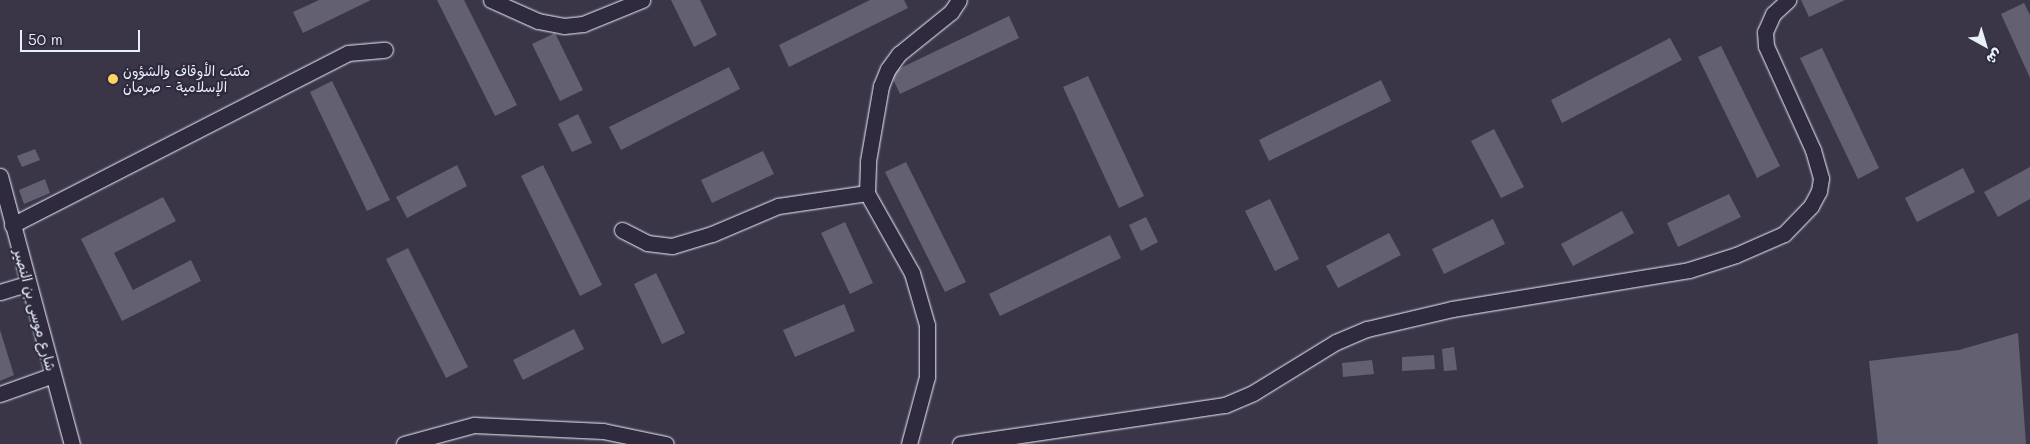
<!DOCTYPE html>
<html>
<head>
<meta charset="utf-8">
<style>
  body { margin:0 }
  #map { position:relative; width:2030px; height:444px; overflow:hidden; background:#3a3648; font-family:Mali,"Playpen Sans Arabic",sans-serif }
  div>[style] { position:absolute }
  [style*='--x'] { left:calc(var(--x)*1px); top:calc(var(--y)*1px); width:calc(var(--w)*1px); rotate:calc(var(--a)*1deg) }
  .building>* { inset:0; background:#636171 }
  .roads { filter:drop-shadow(0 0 1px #e8f1f8) drop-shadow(0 0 1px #e8f1f8) }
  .minor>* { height:15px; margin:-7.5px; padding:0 7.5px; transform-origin:7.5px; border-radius:7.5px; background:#2f2a3d }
  .dots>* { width:14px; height:14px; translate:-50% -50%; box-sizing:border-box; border:2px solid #2f2a3d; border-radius:50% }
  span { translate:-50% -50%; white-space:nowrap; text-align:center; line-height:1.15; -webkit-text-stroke:4.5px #2f2a3d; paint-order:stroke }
  .poi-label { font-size:14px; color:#e8f1f8 }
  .left { translate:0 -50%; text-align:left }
  .street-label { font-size:14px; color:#e8f1f8 }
  .north { position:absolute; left:1960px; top:20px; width:50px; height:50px; -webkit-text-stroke:4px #2f2a3d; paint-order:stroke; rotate:141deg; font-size:14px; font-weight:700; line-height:20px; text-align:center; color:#e8f1f8 }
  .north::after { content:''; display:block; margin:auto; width:18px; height:22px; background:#e8f1f8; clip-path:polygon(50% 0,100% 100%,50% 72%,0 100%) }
  .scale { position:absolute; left:20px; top:30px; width:120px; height:22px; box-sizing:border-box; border:2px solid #e8f1f8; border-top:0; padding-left:6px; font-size:15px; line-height:18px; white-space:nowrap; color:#e8f1f8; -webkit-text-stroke:4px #2f2a3d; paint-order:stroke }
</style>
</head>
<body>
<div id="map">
  <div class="building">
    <div style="clip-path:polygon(319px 0,371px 0,303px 33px,293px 12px)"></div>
    <div style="clip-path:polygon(437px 0,464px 0,517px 105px,495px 116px)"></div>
    <div style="clip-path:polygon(671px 0,700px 0,717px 35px,694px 47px)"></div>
    <div style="clip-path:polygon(870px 0,904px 0,908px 8px,789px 67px,779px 45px)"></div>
    <div style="clip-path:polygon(1801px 0,1845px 0,1809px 17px)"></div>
    <div style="clip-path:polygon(2024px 3px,2030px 15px,2030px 78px,2001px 14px)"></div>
    <div style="clip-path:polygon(1009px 16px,1019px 38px,900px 94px,890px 73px)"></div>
    <div style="clip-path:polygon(555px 33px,583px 90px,560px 101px,532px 44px)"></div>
    <div style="clip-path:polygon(1670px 38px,1682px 60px,1562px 123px,1551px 100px)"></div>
    <div style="clip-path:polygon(1721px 46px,1780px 166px,1757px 178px,1698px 57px)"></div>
    <div style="clip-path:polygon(1822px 48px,1879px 168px,1858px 179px,1800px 58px)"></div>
    <div style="clip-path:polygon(729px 67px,740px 89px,621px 150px,609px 127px)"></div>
    <div style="clip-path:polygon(1088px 76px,1144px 196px,1119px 208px,1063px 87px)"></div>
    <div style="clip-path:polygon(1381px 80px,1391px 101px,1269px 161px,1259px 140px)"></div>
    <div style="clip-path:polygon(332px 81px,390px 200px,367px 211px,310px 92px)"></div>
    <div style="clip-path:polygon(578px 114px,592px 143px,572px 152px,558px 124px)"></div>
    <div style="clip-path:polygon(1494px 129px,1524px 187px,1501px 198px,1471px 141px)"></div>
    <div style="clip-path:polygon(35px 149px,40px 160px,22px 167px,17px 156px)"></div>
    <div style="clip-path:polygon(763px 151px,774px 174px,712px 203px,701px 180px)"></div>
    <div style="clip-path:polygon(906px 162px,966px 282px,945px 292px,885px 172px)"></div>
    <div style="clip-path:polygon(457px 165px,467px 186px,407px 218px,396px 197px)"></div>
    <div style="clip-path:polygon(543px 165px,602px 285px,580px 296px,521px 176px)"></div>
    <div style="clip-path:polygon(2030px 167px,2030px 199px,1998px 217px,1984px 192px)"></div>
    <div style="clip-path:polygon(1963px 168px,1975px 192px,1917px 222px,1905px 198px)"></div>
    <div style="clip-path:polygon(45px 179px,50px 193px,24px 204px,19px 190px)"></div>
    <div style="clip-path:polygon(1729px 194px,1741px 217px,1678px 247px,1667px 223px)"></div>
    <div style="clip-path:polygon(163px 197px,176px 221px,114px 253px,133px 290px,191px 260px,201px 281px,122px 321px,81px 239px)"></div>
    <div style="clip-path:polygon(1270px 199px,1299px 259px,1275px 271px,1245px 211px)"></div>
    <div style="clip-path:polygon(1622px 211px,1634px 233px,1573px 266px,1561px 244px)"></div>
    <div style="clip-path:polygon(1146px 217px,1158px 242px,1141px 251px,1129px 225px)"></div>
    <div style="clip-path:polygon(1493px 219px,1505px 244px,1444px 274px,1432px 249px)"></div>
    <div style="clip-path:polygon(845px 222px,873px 283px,850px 294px,821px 233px)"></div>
    <div style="clip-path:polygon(1389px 233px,1401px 255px,1338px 288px,1326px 266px)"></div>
    <div style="clip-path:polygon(1110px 235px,1121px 258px,1000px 316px,989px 294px)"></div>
    <div style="clip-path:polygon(408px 248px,468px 367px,446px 378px,386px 259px)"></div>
    <div style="clip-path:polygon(656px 273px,685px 333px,662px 344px,634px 284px)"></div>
    <div style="clip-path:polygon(844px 304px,855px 331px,795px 357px,783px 330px)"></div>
    <div style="clip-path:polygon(574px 329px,584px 349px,523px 380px,513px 360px)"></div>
    <div style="clip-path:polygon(0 330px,14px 375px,0 381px)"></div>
    <div style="clip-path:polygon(2018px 333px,2026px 444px,1878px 444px,1869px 361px,1959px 350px)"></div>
    <div style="clip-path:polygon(1454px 347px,1457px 370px,1444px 371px,1442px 349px)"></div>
    <div style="clip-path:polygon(1434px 355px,1435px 369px,1402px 371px,1402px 357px)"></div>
    <div style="clip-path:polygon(1372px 360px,1374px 374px,1343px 377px,1342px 363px)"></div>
  </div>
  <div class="roads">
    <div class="minor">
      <div style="--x:491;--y:0;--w:51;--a:24.1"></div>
      <div style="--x:538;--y:21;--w:26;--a:11"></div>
      <div style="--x:564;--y:26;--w:19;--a:-6"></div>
      <div style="--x:583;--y:24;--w:64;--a:-22.1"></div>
      <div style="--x:0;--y:176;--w:278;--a:75"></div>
      <div style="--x:12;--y:225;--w:377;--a:-27.1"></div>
      <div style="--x:348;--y:53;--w:37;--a:-5"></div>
      <div style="--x:622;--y:230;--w:28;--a:27"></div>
      <div style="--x:647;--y:243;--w:25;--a:7"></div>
      <div style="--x:672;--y:246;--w:42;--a:-16.7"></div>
      <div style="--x:712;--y:234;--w:72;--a:-23"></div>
      <div style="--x:778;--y:206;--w:90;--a:-8.3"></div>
      <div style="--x:0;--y:292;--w:28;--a:-17"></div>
      <div style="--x:0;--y:394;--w:56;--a:-19.7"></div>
      <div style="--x:404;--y:444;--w:73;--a:-15.2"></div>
      <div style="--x:474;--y:425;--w:129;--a:2.7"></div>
      <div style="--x:603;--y:431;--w:64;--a:11.7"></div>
      <div style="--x:909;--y:444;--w:69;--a:-75"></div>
      <div style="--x:927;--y:377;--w:52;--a:-90"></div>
      <div style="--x:927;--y:325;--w:54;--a:-106.1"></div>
      <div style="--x:912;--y:273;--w:92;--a:-119.4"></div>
      <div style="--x:867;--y:193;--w:32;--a:-88"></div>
      <div style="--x:868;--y:161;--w:76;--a:-80.2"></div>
      <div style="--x:881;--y:86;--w:18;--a:-68"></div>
      <div style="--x:888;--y:69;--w:19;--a:-54"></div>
      <div style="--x:899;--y:54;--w:67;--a:-38.9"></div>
      <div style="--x:951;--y:12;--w:14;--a:-56"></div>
      <div style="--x:960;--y:444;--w:268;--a:-8.4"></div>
      <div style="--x:1225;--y:405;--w:30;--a:-23"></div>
      <div style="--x:1253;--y:393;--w:97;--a:-31.6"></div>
      <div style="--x:1336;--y:342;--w:34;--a:-23"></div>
      <div style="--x:1367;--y:329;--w:87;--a:-13.2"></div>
      <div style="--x:1452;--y:309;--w:240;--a:-9.3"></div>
      <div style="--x:1689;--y:270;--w:49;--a:-17.7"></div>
      <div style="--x:1736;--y:255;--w:52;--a:-23.6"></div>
      <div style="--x:1784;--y:234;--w:39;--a:-46"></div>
      <div style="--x:1811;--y:206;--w:17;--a:-62"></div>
      <div style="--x:1819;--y:191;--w:13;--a:-81"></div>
      <div style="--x:1821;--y:178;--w:29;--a:-106"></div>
      <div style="--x:1813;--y:150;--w:114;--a:-114.3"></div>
      <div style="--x:1766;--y:46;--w:14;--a:-94"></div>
      <div style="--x:1765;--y:32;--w:20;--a:-66"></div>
      <div style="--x:1773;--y:14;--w:21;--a:-43"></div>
    </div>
  </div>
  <div class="dots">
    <div style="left:113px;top:79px;background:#ffd166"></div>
  </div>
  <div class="poi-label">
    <span class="left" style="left:123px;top:79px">مكتب الأوقاف والشؤون<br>الإسلامية - صرمان</span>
  </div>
  <div class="street-label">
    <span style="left:35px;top:310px;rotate:75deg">شارع موسى بن النصير</span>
  </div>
  <div class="north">ش</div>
  <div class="scale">50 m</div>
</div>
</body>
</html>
